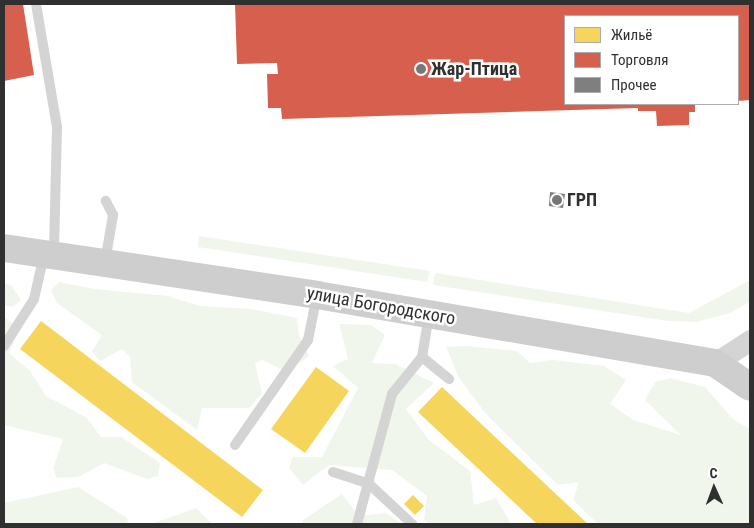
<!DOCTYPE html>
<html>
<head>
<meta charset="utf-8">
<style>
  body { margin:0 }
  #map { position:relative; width:754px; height:528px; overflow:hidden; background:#fff; font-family:"Roboto Condensed",sans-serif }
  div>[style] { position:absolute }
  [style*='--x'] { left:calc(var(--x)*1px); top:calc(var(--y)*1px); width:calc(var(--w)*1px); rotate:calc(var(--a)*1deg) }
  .green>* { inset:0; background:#f0f6ec }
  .homes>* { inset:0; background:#f6d55c }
  .shops>* { inset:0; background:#d6604d }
  .building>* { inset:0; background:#7f7f7f }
  .lane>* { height:10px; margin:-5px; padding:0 5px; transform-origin:5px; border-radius:5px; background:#d4d4d4 }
  .street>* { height:21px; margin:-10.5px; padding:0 10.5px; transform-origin:10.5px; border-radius:10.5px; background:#d4d4d4 }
  .secondary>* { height:28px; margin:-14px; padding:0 14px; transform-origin:14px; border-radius:14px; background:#cecece }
  .dots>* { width:14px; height:14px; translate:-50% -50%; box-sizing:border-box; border:2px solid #fff; border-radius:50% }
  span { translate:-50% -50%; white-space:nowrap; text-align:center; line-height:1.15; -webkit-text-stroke:5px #fff; paint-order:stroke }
  .poi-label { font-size:18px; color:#303030; font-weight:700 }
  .left { translate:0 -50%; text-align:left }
  .street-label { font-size:18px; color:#303030 }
  .frame { position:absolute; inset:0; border:5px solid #303030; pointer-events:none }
  .legend { position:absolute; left:564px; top:15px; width:175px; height:90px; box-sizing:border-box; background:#fff; border:1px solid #acacac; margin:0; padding:6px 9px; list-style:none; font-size:15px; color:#303030 }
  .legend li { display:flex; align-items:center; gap:10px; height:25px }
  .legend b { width:25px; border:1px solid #acacac }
  .north { position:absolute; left:689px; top:463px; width:50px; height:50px; -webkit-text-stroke:4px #fff; paint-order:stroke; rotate:358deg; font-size:14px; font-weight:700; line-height:20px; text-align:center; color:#303030 }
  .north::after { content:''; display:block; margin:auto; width:18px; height:22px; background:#303030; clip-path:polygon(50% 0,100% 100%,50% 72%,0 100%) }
</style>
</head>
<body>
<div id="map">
  <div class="green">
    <div style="clip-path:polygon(199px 236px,430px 271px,427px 282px,198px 247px)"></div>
    <div style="clip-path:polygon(435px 273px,689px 313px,750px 280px,750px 302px,730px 313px,696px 322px,668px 321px,433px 285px)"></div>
    <div style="clip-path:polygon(59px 282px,94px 289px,168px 296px,200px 306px,251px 309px,297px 318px,299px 336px,309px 356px,287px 372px,262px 360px,255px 364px,262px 393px,249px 408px,202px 408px,197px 430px,132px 382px,130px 357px,122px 349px,100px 361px,92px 352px,102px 335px,57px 303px,51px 290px)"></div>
    <div style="clip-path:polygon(4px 283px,11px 285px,21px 300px,12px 307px,4px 305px)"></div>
    <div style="clip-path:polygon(4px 317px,20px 329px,9px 353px,30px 371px,46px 396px,87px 418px,101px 437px,121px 437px,160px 463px,158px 476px,147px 479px,104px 463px,78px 477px,57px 478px,53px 469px,63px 439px,4px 425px)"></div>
    <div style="clip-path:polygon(339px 324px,371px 325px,385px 335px,372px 363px,395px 364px,434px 383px,406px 409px,428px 439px,470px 471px,474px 505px,496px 498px,511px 524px,431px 524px,424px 520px,427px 496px,392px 470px,329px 465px,303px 485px,289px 468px,293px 457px,322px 457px,358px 388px,333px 366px,348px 359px)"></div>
    <div style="clip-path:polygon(466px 346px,517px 351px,530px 363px,553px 360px,604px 366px,626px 380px,610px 404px,633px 420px,681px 435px,645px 400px,655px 382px,670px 378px,705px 387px,734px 420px,750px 429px,750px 524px,598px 524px,573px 500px,579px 482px,558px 485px,486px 414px,459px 378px,446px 347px)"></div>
    <div style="clip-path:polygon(78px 487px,127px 518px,128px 524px,4px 524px,4px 503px)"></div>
    <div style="clip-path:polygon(342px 494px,359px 516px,386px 513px,402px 524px,302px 524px,303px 520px)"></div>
    <div style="clip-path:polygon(196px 508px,212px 524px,154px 524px,154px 523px)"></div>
  </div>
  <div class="homes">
    <div style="clip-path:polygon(41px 321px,263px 490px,242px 517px,20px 349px)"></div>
    <div style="clip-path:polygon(316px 367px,349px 391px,305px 453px,271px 429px)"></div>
    <div style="clip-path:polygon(442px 387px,558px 496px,588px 524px,537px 524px,418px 412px)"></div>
    <div style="clip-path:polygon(413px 495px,424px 506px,415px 515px,404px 504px)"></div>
  </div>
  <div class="shops">
    <div style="clip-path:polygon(4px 4px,23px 4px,34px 75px,4px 81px)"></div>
    <div style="clip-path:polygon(235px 4px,750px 4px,750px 100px,738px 101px,738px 16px,565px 16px,565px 104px,695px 104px,695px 112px,689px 112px,689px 125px,657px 126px,656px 111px,638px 111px,638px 108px,282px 119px,281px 108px,268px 108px,267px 74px,278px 74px,277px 63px,237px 64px)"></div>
  </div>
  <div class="building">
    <div style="clip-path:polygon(550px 192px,565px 194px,563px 208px,549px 206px)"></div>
  </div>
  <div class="lane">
    <div style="--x:36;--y:4;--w:125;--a:80.3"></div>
    <div style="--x:57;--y:127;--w:127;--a:91.4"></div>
    <div style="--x:105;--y:262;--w:48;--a:-80.3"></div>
    <div style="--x:113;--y:215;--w:16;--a:-117"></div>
    <div style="--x:4;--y:346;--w:56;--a:-57.4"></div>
    <div style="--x:34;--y:299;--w:45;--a:-77.2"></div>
    <div style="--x:422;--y:357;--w:35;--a:39"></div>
    <div style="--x:235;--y:445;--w:128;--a:-55.2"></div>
    <div style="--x:308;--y:340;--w:46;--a:-78.7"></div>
    <div style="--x:333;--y:472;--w:38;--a:18"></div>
    <div style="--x:369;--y:484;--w:59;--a:42.9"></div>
    <div style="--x:357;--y:524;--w:135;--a:-74.9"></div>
    <div style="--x:392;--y:394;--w:48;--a:-51"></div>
    <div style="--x:422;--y:357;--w:43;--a:-80.5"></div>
  </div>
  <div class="street">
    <div style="--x:715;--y:363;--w:42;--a:-33.3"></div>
  </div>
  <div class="secondary">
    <div style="--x:4;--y:248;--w:317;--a:8.5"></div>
    <div style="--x:317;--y:295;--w:404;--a:9.7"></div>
    <div style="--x:715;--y:363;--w:42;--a:34.4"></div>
  </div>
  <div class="dots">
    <div style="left:421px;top:69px;background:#787878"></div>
    <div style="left:557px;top:200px;background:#787878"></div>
  </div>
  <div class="poi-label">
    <span class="left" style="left:431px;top:69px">Жар-Птица</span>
    <span class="left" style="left:567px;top:200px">ГРП</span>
  </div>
  <div class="street-label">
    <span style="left:381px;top:306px;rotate:10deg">улица Богородского</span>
  </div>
  <div class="frame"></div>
  <ul class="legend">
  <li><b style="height:14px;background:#f6d55c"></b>Жильё</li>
  <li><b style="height:14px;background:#d6604d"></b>Торговля</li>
  <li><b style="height:14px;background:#7f7f7f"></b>Прочее</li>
  </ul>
  <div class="north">С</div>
</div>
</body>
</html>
